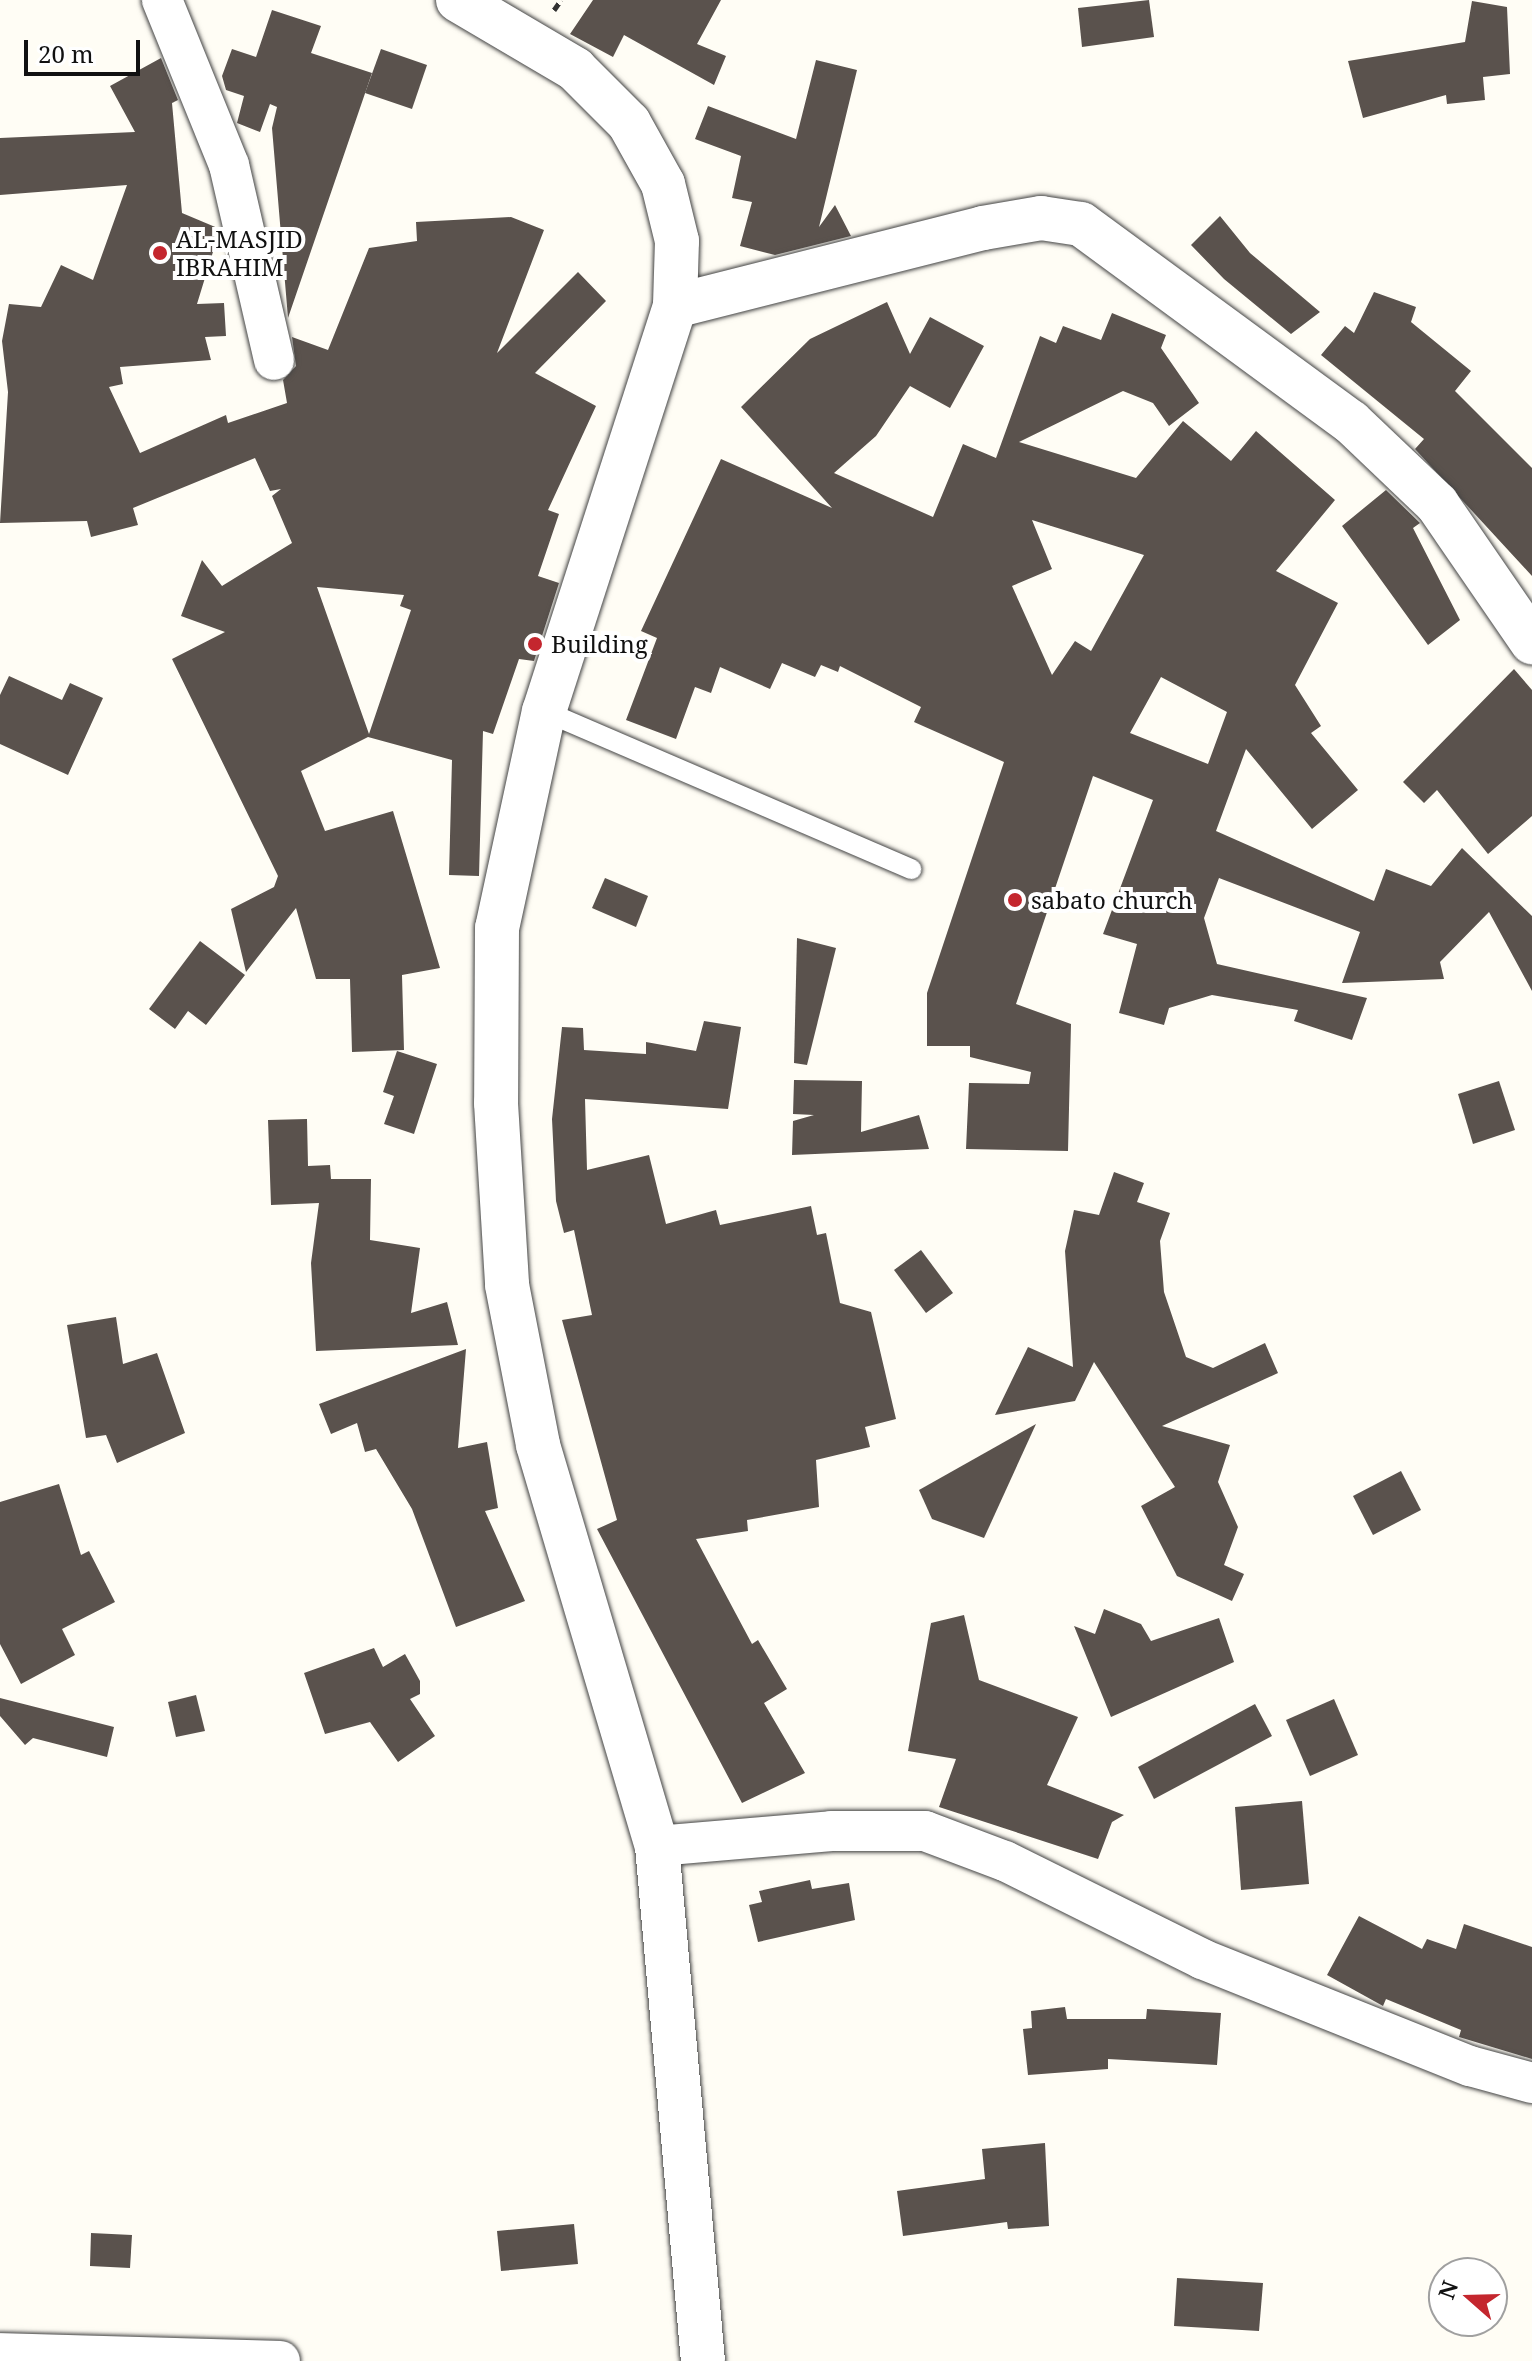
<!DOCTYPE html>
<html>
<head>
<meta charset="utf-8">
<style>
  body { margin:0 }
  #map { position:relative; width:1532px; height:2361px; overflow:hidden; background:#fffdf5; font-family:"Noto Serif",serif }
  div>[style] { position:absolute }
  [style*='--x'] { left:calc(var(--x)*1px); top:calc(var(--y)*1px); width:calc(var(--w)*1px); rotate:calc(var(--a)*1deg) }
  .building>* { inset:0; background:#5a524d }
  .path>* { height:5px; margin-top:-2.5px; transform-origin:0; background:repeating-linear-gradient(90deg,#333 0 8px,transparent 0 12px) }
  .roads { filter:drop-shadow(0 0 2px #444) drop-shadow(0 0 2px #444) }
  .service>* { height:20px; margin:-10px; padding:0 10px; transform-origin:10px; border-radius:10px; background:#fff }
  .minor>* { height:40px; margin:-20px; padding:0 20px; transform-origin:20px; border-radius:20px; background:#fff }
  .tertiary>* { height:44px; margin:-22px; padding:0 22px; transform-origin:22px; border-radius:22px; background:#fff }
  .dots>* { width:22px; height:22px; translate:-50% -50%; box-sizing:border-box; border:4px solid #fff; border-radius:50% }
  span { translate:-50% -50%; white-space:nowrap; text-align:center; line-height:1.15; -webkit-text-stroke:8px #fff; paint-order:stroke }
  .poi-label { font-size:24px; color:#111 }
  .left { translate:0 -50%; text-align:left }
  .north { position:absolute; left:1428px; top:2257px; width:80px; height:80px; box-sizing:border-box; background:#fff; border:2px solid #a0a0a0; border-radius:50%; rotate:290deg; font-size:22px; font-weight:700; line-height:32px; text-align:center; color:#111 }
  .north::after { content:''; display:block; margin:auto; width:28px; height:36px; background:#c4262e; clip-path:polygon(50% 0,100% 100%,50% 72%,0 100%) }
  .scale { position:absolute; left:24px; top:40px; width:116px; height:36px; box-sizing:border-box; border:4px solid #111; border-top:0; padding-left:10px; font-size:24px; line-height:28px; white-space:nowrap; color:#111; -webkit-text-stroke:6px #fff; paint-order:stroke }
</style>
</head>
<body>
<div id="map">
  <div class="building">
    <div style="clip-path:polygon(593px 0,721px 0,697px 44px,726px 56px,714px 85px,624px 35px,613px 57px,570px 34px)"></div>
    <div style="clip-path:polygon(1149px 0,1154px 37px,1082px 47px,1078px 8px)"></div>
    <div style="clip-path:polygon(1472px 1px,1507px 7px,1510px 74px,1483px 77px,1485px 100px,1447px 104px,1446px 95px,1363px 118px,1348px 61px,1465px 42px)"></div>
    <div style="clip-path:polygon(272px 10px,321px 26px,311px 53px,372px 73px,288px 318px,272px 128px,277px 107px,270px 104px,260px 132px,237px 123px,244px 96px,226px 90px,222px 76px,232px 49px,256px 57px)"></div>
    <div style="clip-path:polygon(381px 49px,427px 65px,412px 109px,365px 93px)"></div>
    <div style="clip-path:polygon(evenodd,161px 58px,178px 100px,172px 103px,182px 213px,220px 229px,197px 304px,224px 303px,226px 336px,205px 337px,211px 360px,120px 367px,123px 384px,109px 387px,140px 453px,226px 415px,228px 423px,287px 403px,283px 380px,296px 366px,292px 337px,328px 350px,369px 248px,417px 241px,416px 222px,511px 217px,544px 230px,497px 353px,578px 272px,606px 301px,535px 373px,596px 406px,548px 510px,559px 514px,538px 576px,559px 583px,534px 661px,519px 659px,493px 734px,483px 731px,479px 876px,449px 875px,452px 760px,368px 737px,301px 771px,325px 831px,393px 811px,440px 968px,402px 975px,404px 1050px,352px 1052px,350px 979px,316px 979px,296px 908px,246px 972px,231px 909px,274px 887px,278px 876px,172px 659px,225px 632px,181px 616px,202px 560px,222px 586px,292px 543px,272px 496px,281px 489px,270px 491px,255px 458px,133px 508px,138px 525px,91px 537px,87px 521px,0 523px,8px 392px,2px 341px,9px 304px,41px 307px,61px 265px,93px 280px,127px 185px,0 195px,0 138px,135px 132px,110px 86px,161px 58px,317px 587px,404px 595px,400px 606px,411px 610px,369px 734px,317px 587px)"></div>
    <div style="clip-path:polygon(816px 60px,857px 70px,819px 227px,835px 205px,851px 236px,775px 255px,740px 246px,752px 202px,732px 198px,741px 156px,695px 139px,708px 106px,796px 139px)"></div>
    <div style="clip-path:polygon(1220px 216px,1250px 253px,1320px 312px,1291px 334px,1224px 279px,1191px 245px)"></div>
    <div style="clip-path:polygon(1374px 292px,1416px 307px,1411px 322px,1471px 371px,1455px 391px,1532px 468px,1532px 576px,1415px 449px,1424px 439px,1321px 355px,1345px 326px,1354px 333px)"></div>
    <div style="clip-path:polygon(evenodd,887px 302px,910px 354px,930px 317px,984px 346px,950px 408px,910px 386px,876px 436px,834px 473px,933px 517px,963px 444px,996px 458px,1040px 336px,1056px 343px,1063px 326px,1101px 340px,1112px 313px,1166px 335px,1161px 348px,1199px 403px,1169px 426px,1153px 403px,1123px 391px,1019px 442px,1136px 478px,1183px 421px,1231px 461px,1256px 431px,1335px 500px,1276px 571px,1338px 603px,1295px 685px,1321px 726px,1311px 733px,1358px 790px,1312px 829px,1246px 749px,1216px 831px,1374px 901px,1386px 869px,1431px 886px,1462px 848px,1532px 916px,1532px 991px,1489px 912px,1440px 962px,1444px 979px,1342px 983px,1360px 932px,1219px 878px,1204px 918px,1217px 964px,1367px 998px,1352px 1040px,1294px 1021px,1298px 1010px,1212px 995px,1169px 1008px,1164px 1025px,1119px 1013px,1137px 944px,1103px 934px,1153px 800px,1093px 776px,1016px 1004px,1071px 1024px,1068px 1151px,966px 1149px,969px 1083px,1029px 1084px,1031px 1072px,970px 1057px,970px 1046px,927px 1046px,927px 993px,1004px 762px,914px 722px,921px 707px,840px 666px,838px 672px,821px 665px,815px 677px,782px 663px,770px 689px,720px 667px,711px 693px,695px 687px,676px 739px,626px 720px,657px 638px,641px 631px,721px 459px,832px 508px,741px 407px,810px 339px,887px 302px,1032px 520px,1144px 555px,1091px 651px,1075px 641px,1052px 675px,1012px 586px,1052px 569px,1032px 520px,887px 302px,1161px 677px,1227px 712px,1208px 764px,1130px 733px,1161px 677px)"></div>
    <div style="clip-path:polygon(1386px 490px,1420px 523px,1413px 528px,1460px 620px,1428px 645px,1342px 526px)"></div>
    <div style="clip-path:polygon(1514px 669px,1532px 690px,1532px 816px,1488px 854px,1437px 790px,1424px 803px,1403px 782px)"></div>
    <div style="clip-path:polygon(9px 676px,62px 700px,70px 683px,103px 698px,68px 775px,0 744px,0 695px)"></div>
    <div style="clip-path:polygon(605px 878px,648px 896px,636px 927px,592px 908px)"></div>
    <div style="clip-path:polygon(797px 938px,836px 948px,807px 1065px,794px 1063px)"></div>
    <div style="clip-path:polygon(200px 941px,245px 975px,206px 1025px,188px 1011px,175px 1029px,149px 1009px)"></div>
    <div style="clip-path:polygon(704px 1021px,741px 1027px,728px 1109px,585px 1099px,587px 1170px,649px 1155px,666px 1224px,716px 1210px,720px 1225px,811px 1206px,817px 1235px,826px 1233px,840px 1303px,871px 1312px,896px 1419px,865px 1427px,870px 1447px,816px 1460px,819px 1507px,747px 1520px,748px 1531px,696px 1539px,752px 1644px,758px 1640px,787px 1689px,764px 1703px,805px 1773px,742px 1803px,597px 1529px,617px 1520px,562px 1320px,592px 1315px,574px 1230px,564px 1233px,556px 1201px,552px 1119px,562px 1027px,583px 1028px,584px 1050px,646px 1054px,646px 1042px,696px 1051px)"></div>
    <div style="clip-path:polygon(397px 1051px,437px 1064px,414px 1134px,384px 1124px,394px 1096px,383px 1092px)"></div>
    <div style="clip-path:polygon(794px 1080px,862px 1081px,861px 1132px,919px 1115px,929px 1149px,792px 1155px,793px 1121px,814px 1115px,793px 1114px)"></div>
    <div style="clip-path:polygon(1499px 1081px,1515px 1130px,1473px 1144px,1458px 1094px)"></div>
    <div style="clip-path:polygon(307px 1119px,308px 1166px,330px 1165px,331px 1179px,371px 1179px,370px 1240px,420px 1248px,411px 1313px,447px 1302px,458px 1345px,316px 1351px,311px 1263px,319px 1203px,271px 1205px,268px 1120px)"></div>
    <div style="clip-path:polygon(1114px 1172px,1144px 1183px,1137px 1202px,1170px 1213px,1160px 1241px,1164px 1292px,1186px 1357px,1213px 1368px,1265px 1343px,1278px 1373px,1162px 1426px,1230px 1445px,1218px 1482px,1238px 1527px,1224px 1565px,1244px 1574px,1232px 1601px,1177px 1576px,1141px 1506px,1175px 1487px,1094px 1362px,1075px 1401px,995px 1415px,1028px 1347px,1073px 1367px,1065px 1251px,1074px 1210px,1099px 1215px)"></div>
    <div style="clip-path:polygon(921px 1250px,953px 1293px,926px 1313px,894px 1270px)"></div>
    <div style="clip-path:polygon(116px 1317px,123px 1364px,157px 1353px,185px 1433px,117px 1463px,106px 1435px,86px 1438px,67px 1325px)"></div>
    <div style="clip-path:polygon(466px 1349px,458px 1448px,487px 1442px,498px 1508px,485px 1511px,525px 1601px,456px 1627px,412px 1509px,376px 1449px,365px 1452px,357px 1423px,331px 1434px,319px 1404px)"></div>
    <div style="clip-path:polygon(1036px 1424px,984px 1538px,932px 1519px,919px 1490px)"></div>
    <div style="clip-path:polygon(1401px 1471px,1421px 1510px,1373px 1535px,1353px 1496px)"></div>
    <div style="clip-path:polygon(59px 1484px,81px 1555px,89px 1551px,115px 1602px,62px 1629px,75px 1655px,21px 1684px,0 1644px,0 1502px)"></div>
    <div style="clip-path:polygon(1104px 1609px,1141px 1624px,1151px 1641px,1219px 1618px,1234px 1662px,1111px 1717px,1074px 1626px,1095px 1634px)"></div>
    <div style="clip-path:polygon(964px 1615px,979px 1680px,1078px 1717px,1047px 1785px,1124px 1815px,1112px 1822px,1098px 1859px,939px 1807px,956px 1759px,908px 1751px,931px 1623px)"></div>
    <div style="clip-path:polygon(374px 1648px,383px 1667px,405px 1654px,420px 1681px,420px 1694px,410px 1699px,435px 1736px,398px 1762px,370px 1722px,325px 1734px,304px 1673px)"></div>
    <div style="clip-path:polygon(196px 1695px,205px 1731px,176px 1737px,168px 1702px)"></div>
    <div style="clip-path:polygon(0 1698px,114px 1727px,107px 1757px,33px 1738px,25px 1745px,0 1716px)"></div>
    <div style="clip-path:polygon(1334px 1699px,1358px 1755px,1310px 1776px,1286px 1720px)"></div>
    <div style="clip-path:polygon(1255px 1704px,1272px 1736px,1154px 1799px,1138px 1767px)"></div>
    <div style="clip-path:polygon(1302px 1801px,1309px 1884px,1241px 1890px,1235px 1807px)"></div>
    <div style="clip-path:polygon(810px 1880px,812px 1889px,849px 1883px,855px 1920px,758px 1942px,749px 1905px,762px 1902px,759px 1891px)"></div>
    <div style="clip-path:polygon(1359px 1916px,1422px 1949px,1427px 1939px,1456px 1949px,1464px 1924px,1532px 1947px,1532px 2059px,1459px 2037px,1461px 2030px,1386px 1999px,1383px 2006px,1327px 1975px)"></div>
    <div style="clip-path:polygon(1065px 2007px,1067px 2019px,1146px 2019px,1147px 2009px,1221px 2013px,1217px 2065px,1108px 2059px,1108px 2069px,1028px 2075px,1023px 2029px,1032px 2028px,1031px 2011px)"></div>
    <div style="clip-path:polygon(1045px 2143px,1049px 2226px,1008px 2229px,1007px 2222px,903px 2236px,897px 2191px,985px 2179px,982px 2149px)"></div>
    <div style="clip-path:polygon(574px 2224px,578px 2264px,501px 2271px,497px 2231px)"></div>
    <div style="clip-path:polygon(91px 2233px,132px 2235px,130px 2268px,90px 2266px)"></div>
    <div style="clip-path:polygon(1177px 2278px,1263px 2283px,1259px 2331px,1174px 2326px)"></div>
  </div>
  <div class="path">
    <div style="--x:554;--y:10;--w:12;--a:-55"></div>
  </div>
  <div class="roads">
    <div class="service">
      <div style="--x:544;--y:711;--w:400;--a:23.3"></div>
    </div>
    <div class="minor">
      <div style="--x:162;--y:0;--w:178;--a:67.9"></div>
      <div style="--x:229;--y:165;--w:200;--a:77"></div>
      <div style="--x:657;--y:1846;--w:175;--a:-4.9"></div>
      <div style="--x:831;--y:1831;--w:94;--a:0"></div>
      <div style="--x:925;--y:1831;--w:85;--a:20.6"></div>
      <div style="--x:1005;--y:1861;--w:220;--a:26.4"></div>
      <div style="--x:1202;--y:1959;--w:289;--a:21.8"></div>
      <div style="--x:1470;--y:2066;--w:64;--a:15.3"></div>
      <div style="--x:0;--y:2353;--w:280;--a:1.6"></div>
    </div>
    <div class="tertiary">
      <div style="--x:458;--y:0;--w:136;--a:30.5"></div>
      <div style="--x:575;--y:69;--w:76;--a:45"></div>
      <div style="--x:629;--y:123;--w:70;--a:60.9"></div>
      <div style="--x:663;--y:184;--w:59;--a:76.2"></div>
      <div style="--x:677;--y:241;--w:65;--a:91.8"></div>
      <div style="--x:675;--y:306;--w:426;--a:107.9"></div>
      <div style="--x:544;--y:711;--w:222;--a:102.2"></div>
      <div style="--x:497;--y:928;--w:175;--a:90.3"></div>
      <div style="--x:496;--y:1103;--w:182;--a:86.5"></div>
      <div style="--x:507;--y:1285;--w:163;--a:79"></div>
      <div style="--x:538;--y:1445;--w:418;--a:73.5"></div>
      <div style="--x:657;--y:1846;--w:517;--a:84.9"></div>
      <div style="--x:675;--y:306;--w:318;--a:-14.2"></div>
      <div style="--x:983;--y:228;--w:59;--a:-9.8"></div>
      <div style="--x:1041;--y:218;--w:40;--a:8.5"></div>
      <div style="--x:1081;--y:224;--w:335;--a:36.3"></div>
      <div style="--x:1351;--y:422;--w:119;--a:43.6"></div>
      <div style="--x:1437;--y:504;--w:168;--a:55.5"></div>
    </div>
  </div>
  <div class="dots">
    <div style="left:160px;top:253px;background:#c4262e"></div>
    <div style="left:535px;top:644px;background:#c4262e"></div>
    <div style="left:1015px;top:900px;background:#c4262e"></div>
  </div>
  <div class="poi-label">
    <span class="left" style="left:176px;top:253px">AL-MASJID<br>IBRAHIM</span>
    <span class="left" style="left:551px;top:644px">Building</span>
    <span class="left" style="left:1031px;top:900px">sabato church</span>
  </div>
  <div class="north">N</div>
  <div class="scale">20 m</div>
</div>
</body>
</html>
